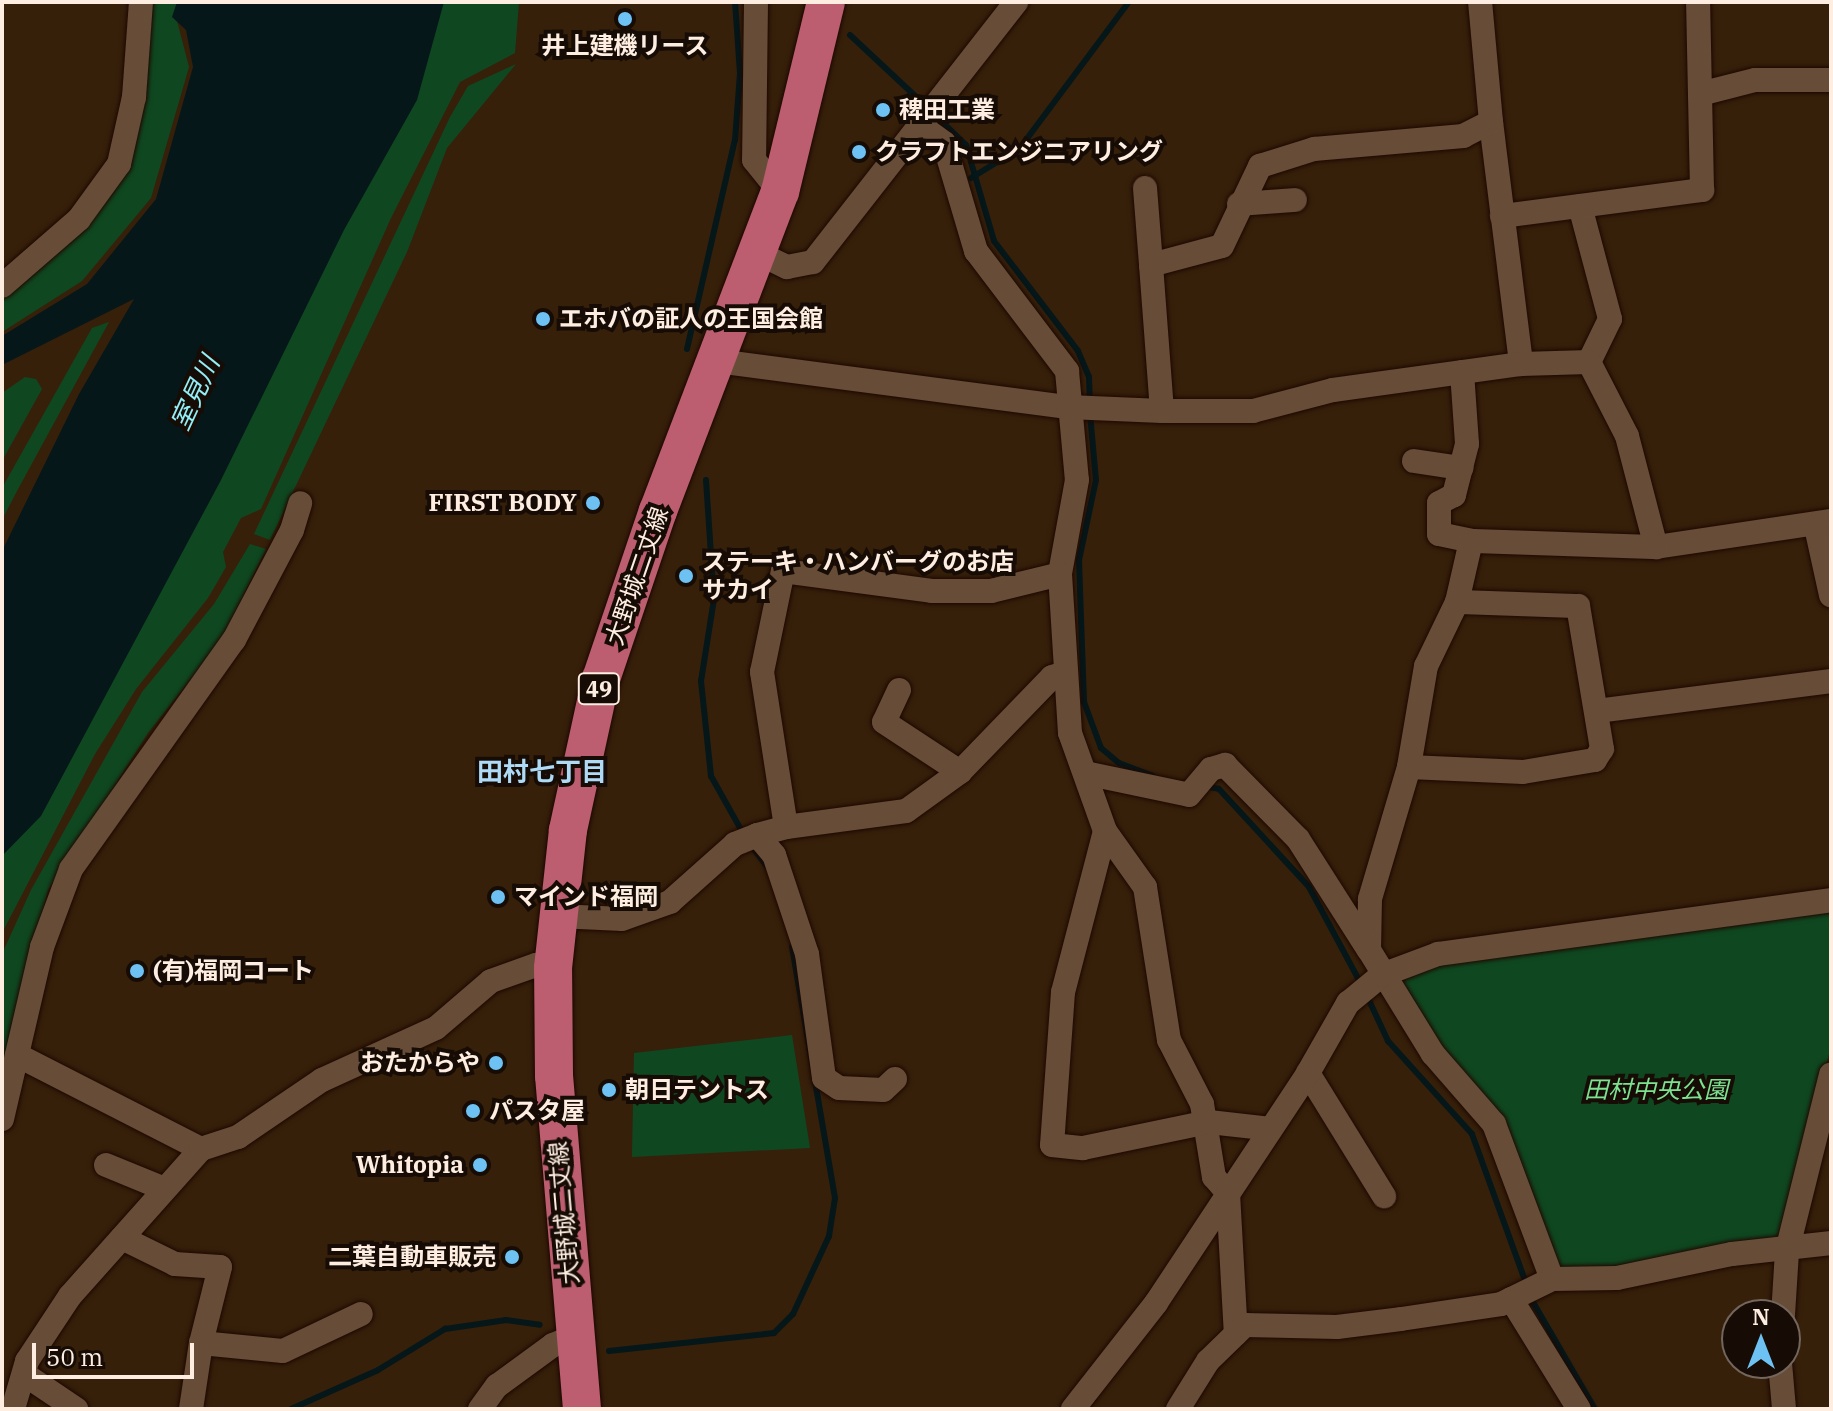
<!DOCTYPE html>
<html>
<head>
<meta charset="utf-8">
<style>
  body { margin:0 }
  #map { position:relative; width:1833px; height:1411px; overflow:hidden; background:#37200a; font-family:"IBM Plex Serif","Noto Sans JP",serif }
  div>[style] { position:absolute }
  [style*='--x'] { left:calc(var(--x)*1px); top:calc(var(--y)*1px); width:calc(var(--w)*1px); rotate:calc(var(--a)*1deg) }
  .green>* { inset:0; background:#0f4820 }
  .water>* { inset:0; background:#061719 }
  .stream>* { height:6px; margin:-3px; padding:0 3px; transform-origin:3px; border-radius:3px; background:#061719 }
  .roads { filter:drop-shadow(0 0 2px #1d0800) drop-shadow(0 0 2px #1d0800) }
  .minor>* { height:24px; margin:-12px; padding:0 12px; transform-origin:12px; border-radius:12px; background:#674d37 }
  .primary>* { height:38px; margin:-19px; padding:0 19px; transform-origin:19px; border-radius:19px; background:#bc5e70 }
  .dots>* { width:22px; height:22px; translate:-50% -50%; box-sizing:border-box; border:4px solid #170c05; border-radius:50% }
  span { translate:-50% -50%; white-space:nowrap; text-align:center; line-height:1.15; -webkit-text-stroke:8px #170c05; paint-order:stroke }
  .shield-label span { padding:2px 6px; background:#170c05; border:2px solid; border-radius:6px; -webkit-text-stroke-width:0 }
  .shield-label { font-size:22px; color:#feeee1; font-weight:700 }
  .poi-label { font-size:24px; color:#feeee1; font-weight:700 }
  .left { translate:0 -50%; text-align:left }
  .right { translate:-100% -50%; text-align:right }
  .street-label { font-size:24px; color:#feeee1 }
  .park-label { font-size:24px; color:#7be290; font-style:italic }
  .water-label { font-size:26px; color:#92eff8; font-style:italic }
  .neighbourhood-label { font-size:26px; color:#aedaf6; font-weight:700 }
  .frame { position:absolute; inset:0; border:4px solid #feeee1; pointer-events:none }
  .north { position:absolute; left:1721px; top:1299px; width:80px; height:80px; box-sizing:border-box; background:#170c05; border:2px solid #73665d; border-radius:50%; rotate:0deg; font-size:22px; font-weight:700; line-height:32px; text-align:center; color:#feeee1 }
  .north::after { content:''; display:block; margin:auto; width:28px; height:36px; background:#6dc2f3; clip-path:polygon(50% 0,100% 100%,50% 72%,0 100%) }
  .scale { position:absolute; left:32px; top:1343px; width:162px; height:36px; box-sizing:border-box; border:4px solid #feeee1; border-top:0; padding-left:10px; font-size:24px; line-height:28px; white-space:nowrap; color:#feeee1; -webkit-text-stroke:6px #170c05; paint-order:stroke }
</style>
</head>
<body>
<div id="map">
  <div class="green">
    <div style="clip-path:polygon(151px 2px,184px 2px,177px 21px,189px 67px,151px 198px,82px 281px,2px 332px,2px 296px,105px 199px)"></div>
    <div style="clip-path:polygon(436px 2px,519px 2px,515px 53px,460px 82px,391px 218px,261px 509px,241px 518px,223px 552px,226px 567px,208px 598px,136px 689px,95px 754px,2px 933px,2px 841px)"></div>
    <div style="clip-path:polygon(516px 64px,447px 148px,407px 252px,270px 540px,254px 534px,450px 117px,468px 86px)"></div>
    <div style="clip-path:polygon(109px 322px,17px 491px,2px 520px,2px 488px,92px 328px)"></div>
    <div style="clip-path:polygon(25px 377px,36px 379px,42px 389px,2px 461px,2px 393px)"></div>
    <div style="clip-path:polygon(250px 544px,266px 549px,222px 639px,148px 733px,48px 890px,2px 1075px,2px 954px,31px 890px,142px 692px,214px 604px)"></div>
    <div style="clip-path:polygon(1831px 906px,1831px 1046px,1780px 1242px,1615px 1271px,1558px 1272px,1502px 1121px,1439px 1050px,1395px 980px,1440px 963px)"></div>
    <div style="clip-path:polygon(792px 1035px,810px 1148px,632px 1157px,634px 1053px)"></div>
  </div>
  <div class="water">
    <div style="clip-path:polygon(177px 2px,444px 2px,417px 100px,344px 230px,220px 482px,41px 816px,2px 856px,2px 551px,79px 394px,134px 299px,2px 365px,2px 336px,87px 284px,156px 199px,193px 67px,186px 30px,172px 17px)"></div>
  </div>
  <div class="stream">
    <div style="--x:850;--y:35;--w:104;--a:43.1"></div>
    <div style="--x:934;--y:114;--w:45;--a:44.1"></div>
    <div style="--x:966;--y:145;--w:100;--a:73.7"></div>
    <div style="--x:994;--y:241;--w:138;--a:52.6"></div>
    <div style="--x:1078;--y:351;--w:28;--a:67"></div>
    <div style="--x:1089;--y:377;--w:25;--a:88"></div>
    <div style="--x:971;--y:178;--w:57;--a:-31.5"></div>
    <div style="--x:1020;--y:148;--w:182;--a:-53.3"></div>
    <div style="--x:687;--y:349;--w:214;--a:-77.1"></div>
    <div style="--x:735;--y:140;--w:67;--a:-85.7"></div>
    <div style="--x:740;--y:73;--w:71;--a:-94"></div>
    <div style="--x:1090;--y:413;--w:67;--a:84.9"></div>
    <div style="--x:1096;--y:480;--w:82;--a:102"></div>
    <div style="--x:1079;--y:560;--w:142;--a:88"></div>
    <div style="--x:1084;--y:702;--w:49;--a:69.7"></div>
    <div style="--x:1101;--y:748;--w:23;--a:40"></div>
    <div style="--x:1119;--y:763;--w:36;--a:21"></div>
    <div style="--x:706;--y:480;--w:119;--a:86.2"></div>
    <div style="--x:714;--y:599;--w:83;--a:99"></div>
    <div style="--x:701;--y:681;--w:96;--a:84"></div>
    <div style="--x:711;--y:776;--w:68;--a:60.8"></div>
    <div style="--x:1204;--y:786;--w:15;--a:11"></div>
    <div style="--x:1219;--y:789;--w:133;--a:47.4"></div>
    <div style="--x:1309;--y:887;--w:112;--a:61.8"></div>
    <div style="--x:753;--y:848;--w:25;--a:53"></div>
    <div style="--x:1367;--y:996;--w:50;--a:65"></div>
    <div style="--x:1388;--y:1041;--w:125;--a:47.9"></div>
    <div style="--x:1472;--y:1134;--w:162;--a:70.1"></div>
    <div style="--x:1530;--y:1297;--w:129;--a:59.9"></div>
    <div style="--x:609;--y:1351;--w:166;--a:-6.2"></div>
    <div style="--x:774;--y:1333;--w:27;--a:-45"></div>
    <div style="--x:793;--y:1314;--w:86;--a:-65.2"></div>
    <div style="--x:829;--y:1236;--w:38;--a:-81"></div>
    <div style="--x:835;--y:1198;--w:255;--a:-99.7"></div>
    <div style="--x:291;--y:1409;--w:95;--a:-24.1"></div>
    <div style="--x:378;--y:1370;--w:79;--a:-31.5"></div>
    <div style="--x:445;--y:1329;--w:62;--a:-8.4"></div>
    <div style="--x:506;--y:1320;--w:34;--a:8"></div>
  </div>
  <div class="roads">
    <div class="minor">
      <div style="--x:756;--y:2;--w:158;--a:90.7"></div>
      <div style="--x:754;--y:160;--w:41;--a:50.9"></div>
      <div style="--x:1700;--y:94;--w:57;--a:-14.3"></div>
      <div style="--x:1755;--y:80;--w:76;--a:0"></div>
      <div style="--x:1491;--y:122;--w:244;--a:82.9"></div>
      <div style="--x:918;--y:124;--w:32;--a:36"></div>
      <div style="--x:944;--y:143;--w:113;--a:73.5"></div>
      <div style="--x:976;--y:251;--w:151;--a:52.8"></div>
      <div style="--x:1067;--y:371;--w:109;--a:84.8"></div>
      <div style="--x:1077;--y:480;--w:96;--a:100.3"></div>
      <div style="--x:1060;--y:574;--w:159;--a:86.4"></div>
      <div style="--x:1070;--y:733;--w:104;--a:70.3"></div>
      <div style="--x:1105;--y:831;--w:69;--a:54.5"></div>
      <div style="--x:1145;--y:887;--w:155;--a:81.1"></div>
      <div style="--x:1169;--y:1040;--w:72;--a:62.7"></div>
      <div style="--x:1202;--y:1104;--w:74;--a:80.7"></div>
      <div style="--x:1214;--y:1177;--w:21;--a:49"></div>
      <div style="--x:1228;--y:1193;--w:141;--a:86.8"></div>
      <div style="--x:1145;--y:188;--w:77;--a:85.5"></div>
      <div style="--x:1239;--y:204;--w:56;--a:-4.1"></div>
      <div style="--x:1580;--y:206;--w:117;--a:75.1"></div>
      <div style="--x:1610;--y:319;--w:48;--a:116"></div>
      <div style="--x:1502;--y:216;--w:202;--a:-7.4"></div>
      <div style="--x:1702;--y:190;--w:188;--a:-91.2"></div>
      <div style="--x:760;--y:254;--w:30;--a:26"></div>
      <div style="--x:787;--y:267;--w:26;--a:-11"></div>
      <div style="--x:813;--y:262;--w:330;--a:-52"></div>
      <div style="--x:2;--y:286;--w:102;--a:-41"></div>
      <div style="--x:79;--y:219;--w:68;--a:-54"></div>
      <div style="--x:119;--y:164;--w:69;--a:-77.4"></div>
      <div style="--x:134;--y:97;--w:95;--a:-85.8"></div>
      <div style="--x:717;--y:361;--w:354;--a:7.5"></div>
      <div style="--x:1068;--y:407;--w:94;--a:2.4"></div>
      <div style="--x:1162;--y:411;--w:91;--a:0"></div>
      <div style="--x:1253;--y:411;--w:83;--a:-14.7"></div>
      <div style="--x:1333;--y:390;--w:190;--a:-7.9"></div>
      <div style="--x:1521;--y:364;--w:68;--a:-1.7"></div>
      <div style="--x:1589;--y:362;--w:83;--a:62.8"></div>
      <div style="--x:1627;--y:436;--w:115;--a:75.4"></div>
      <div style="--x:1656;--y:547;--w:177;--a:-8.5"></div>
      <div style="--x:1462;--y:372;--w:72;--a:86"></div>
      <div style="--x:1467;--y:444;--w:53;--a:104.3"></div>
      <div style="--x:1454;--y:495;--w:17;--a:152"></div>
      <div style="--x:1439;--y:503;--w:31;--a:90"></div>
      <div style="--x:1439;--y:534;--w:33;--a:12"></div>
      <div style="--x:1471;--y:541;--w:63;--a:102.9"></div>
      <div style="--x:1457;--y:602;--w:71;--a:115.8"></div>
      <div style="--x:1426;--y:666;--w:102;--a:99.6"></div>
      <div style="--x:1409;--y:767;--w:138;--a:106.5"></div>
      <div style="--x:1370;--y:899;--w:51;--a:91.1"></div>
      <div style="--x:1369;--y:950;--w:122;--a:58.4"></div>
      <div style="--x:1433;--y:1054;--w:93;--a:48.9"></div>
      <div style="--x:1494;--y:1124;--w:165;--a:69.5"></div>
      <div style="--x:1162;--y:411;--w:146;--a:-94.3"></div>
      <div style="--x:1151;--y:265;--w:73;--a:-15"></div>
      <div style="--x:1222;--y:246;--w:89;--a:-64.6"></div>
      <div style="--x:1260;--y:166;--w:57;--a:-17.5"></div>
      <div style="--x:1314;--y:149;--w:150;--a:-5"></div>
      <div style="--x:1463;--y:136;--w:31;--a:-27"></div>
      <div style="--x:1491;--y:122;--w:121;--a:-95.2"></div>
      <div style="--x:1414;--y:461;--w:48;--a:8.5"></div>
      <div style="--x:1816;--y:527;--w:70;--a:77.6"></div>
      <div style="--x:1471;--y:541;--w:185;--a:1.9"></div>
      <div style="--x:899;--y:690;--w:35;--a:115"></div>
      <div style="--x:884;--y:722;--w:91;--a:33.3"></div>
      <div style="--x:1597;--y:711;--w:236;--a:-7.3"></div>
      <div style="--x:1409;--y:767;--w:114;--a:2.5"></div>
      <div style="--x:1523;--y:772;--w:73;--a:-9.5"></div>
      <div style="--x:1595;--y:760;--w:13;--a:-58"></div>
      <div style="--x:1602;--y:749;--w:145;--a:-99.5"></div>
      <div style="--x:1578;--y:606;--w:121;--a:-178.1"></div>
      <div style="--x:1085;--y:773;--w:106;--a:11.9"></div>
      <div style="--x:1189;--y:795;--w:34;--a:-50"></div>
      <div style="--x:1211;--y:769;--w:15;--a:-16"></div>
      <div style="--x:1225;--y:765;--w:104;--a:45.4"></div>
      <div style="--x:1298;--y:839;--w:130;--a:57.5"></div>
      <div style="--x:786;--y:827;--w:157;--a:-98.8"></div>
      <div style="--x:762;--y:672;--w:103;--a:-78.3"></div>
      <div style="--x:783;--y:571;--w:150;--a:7.6"></div>
      <div style="--x:932;--y:591;--w:59;--a:0"></div>
      <div style="--x:991;--y:591;--w:71;--a:-13.8"></div>
      <div style="--x:1105;--y:831;--w:166;--a:104.6"></div>
      <div style="--x:1063;--y:992;--w:153;--a:94.1"></div>
      <div style="--x:1052;--y:1145;--w:31;--a:6"></div>
      <div style="--x:1083;--y:1148;--w:129;--a:-11.7"></div>
      <div style="--x:1209;--y:1122;--w:62;--a:6.4"></div>
      <div style="--x:558;--y:916;--w:64;--a:2.7"></div>
      <div style="--x:622;--y:919;--w:51;--a:-19.5"></div>
      <div style="--x:670;--y:902;--w:87;--a:-41.7"></div>
      <div style="--x:735;--y:844;--w:24;--a:-22"></div>
      <div style="--x:17;--y:1055;--w:207;--a:27.1"></div>
      <div style="--x:1308;--y:1073;--w:145;--a:58.3"></div>
      <div style="--x:895;--y:1079;--w:16;--a:137"></div>
      <div style="--x:883;--y:1090;--w:44;--a:-177.4"></div>
      <div style="--x:839;--y:1088;--w:18;--a:-146"></div>
      <div style="--x:824;--y:1078;--w:125;--a:-97.8"></div>
      <div style="--x:807;--y:954;--w:104;--a:-108.4"></div>
      <div style="--x:774;--y:855;--w:26;--a:-130"></div>
      <div style="--x:757;--y:835;--w:30;--a:-15"></div>
      <div style="--x:786;--y:827;--w:121;--a:-7.6"></div>
      <div style="--x:906;--y:811;--w:67;--a:-35.8"></div>
      <div style="--x:960;--y:772;--w:132;--a:-45.9"></div>
      <div style="--x:1052;--y:677;--w:14;--a:-17"></div>
      <div style="--x:2;--y:1119;--w:177;--a:-76.9"></div>
      <div style="--x:42;--y:947;--w:83;--a:-69.6"></div>
      <div style="--x:71;--y:869;--w:281;--a:-54.6"></div>
      <div style="--x:234;--y:640;--w:124;--a:-62.2"></div>
      <div style="--x:292;--y:530;--w:28;--a:-73"></div>
      <div style="--x:106;--y:1165;--w:61;--a:22.3"></div>
      <div style="--x:122;--y:1238;--w:59;--a:26.1"></div>
      <div style="--x:175;--y:1264;--w:45;--a:3.8"></div>
      <div style="--x:220;--y:1267;--w:78;--a:104"></div>
      <div style="--x:201;--y:1343;--w:82;--a:5.6"></div>
      <div style="--x:283;--y:1351;--w:86;--a:-25.4"></div>
      <div style="--x:1511;--y:1299;--w:129;--a:58.3"></div>
      <div style="--x:1783;--y:1315;--w:64;--a:-86.4"></div>
      <div style="--x:1787;--y:1251;--w:182;--a:-76"></div>
      <div style="--x:1780;--y:1363;--w:46;--a:85"></div>
      <div style="--x:24;--y:1374;--w:63;--a:33.9"></div>
      <div style="--x:13;--y:1409;--w:50;--a:-73.7"></div>
      <div style="--x:27;--y:1361;--w:78;--a:-56.5"></div>
      <div style="--x:70;--y:1296;--w:197;--a:-48.3"></div>
      <div style="--x:201;--y:1149;--w:39;--a:-18"></div>
      <div style="--x:238;--y:1137;--w:102;--a:-34.2"></div>
      <div style="--x:322;--y:1080;--w:125;--a:-24.5"></div>
      <div style="--x:436;--y:1028;--w:72;--a:-40.5"></div>
      <div style="--x:491;--y:981;--w:48;--a:-19.6"></div>
      <div style="--x:536;--y:965;--w:17;--a:10"></div>
      <div style="--x:191;--y:1409;--w:67;--a:-81.4"></div>
      <div style="--x:480;--y:1409;--w:29;--a:-54"></div>
      <div style="--x:497;--y:1386;--w:69;--a:-36.2"></div>
      <div style="--x:553;--y:1345;--w:24;--a:-22"></div>
      <div style="--x:1073;--y:1409;--w:135;--a:-51.9"></div>
      <div style="--x:1156;--y:1303;--w:276;--a:-56.5"></div>
      <div style="--x:1308;--y:1073;--w:81;--a:-60.3"></div>
      <div style="--x:1348;--y:1003;--w:44;--a:-39.5"></div>
      <div style="--x:1382;--y:975;--w:60;--a:-20.6"></div>
      <div style="--x:1438;--y:954;--w:397;--a:-7.8"></div>
      <div style="--x:1178;--y:1409;--w:57;--a:-58"></div>
      <div style="--x:1208;--y:1361;--w:52;--a:-44.2"></div>
      <div style="--x:1245;--y:1325;--w:92;--a:1.2"></div>
      <div style="--x:1337;--y:1327;--w:64;--a:-7.1"></div>
      <div style="--x:1401;--y:1319;--w:101;--a:-8.5"></div>
      <div style="--x:1501;--y:1304;--w:57;--a:-26.1"></div>
      <div style="--x:1552;--y:1279;--w:65;--a:-0.9"></div>
      <div style="--x:1617;--y:1278;--w:117;--a:-11.8"></div>
      <div style="--x:1732;--y:1254;--w:100;--a:-6.3"></div>
    </div>
    <div class="primary">
      <div style="--x:582;--y:1409;--w:334;--a:-94.8"></div>
      <div style="--x:554;--y:1076;--w:108;--a:-90.5"></div>
      <div style="--x:553;--y:968;--w:139;--a:-83.8"></div>
      <div style="--x:568;--y:830;--w:155;--a:-77.7"></div>
      <div style="--x:601;--y:679;--w:177;--a:-71.3"></div>
      <div style="--x:658;--y:511;--w:342;--a:-69.1"></div>
      <div style="--x:780;--y:192;--w:195;--a:-76.4"></div>
    </div>
  </div>
  <div class="dots">
    <div style="left:625px;top:19px;background:#6dc2f3"></div>
    <div style="left:883px;top:110px;background:#6dc2f3"></div>
    <div style="left:859px;top:152px;background:#6dc2f3"></div>
    <div style="left:543px;top:319px;background:#6dc2f3"></div>
    <div style="left:593px;top:503px;background:#6dc2f3"></div>
    <div style="left:686px;top:576px;background:#6dc2f3"></div>
    <div style="left:498px;top:897px;background:#6dc2f3"></div>
    <div style="left:137px;top:971px;background:#6dc2f3"></div>
    <div style="left:496px;top:1063px;background:#6dc2f3"></div>
    <div style="left:609px;top:1090px;background:#6dc2f3"></div>
    <div style="left:473px;top:1111px;background:#6dc2f3"></div>
    <div style="left:480px;top:1165px;background:#6dc2f3"></div>
    <div style="left:512px;top:1257px;background:#6dc2f3"></div>
  </div>
  <div class="shield-label">
    <span style="left:599px;top:689px">49</span>
  </div>
  <div class="poi-label">
    <span style="left:625px;top:46px">井上建機リース</span>
    <span class="left" style="left:899px;top:110px">稗田工業</span>
    <span class="left" style="left:875px;top:152px">クラフトエンジニアリング</span>
    <span class="left" style="left:559px;top:319px">エホバの証人の王国会館</span>
    <span class="right" style="left:577px;top:503px">FIRST BODY</span>
    <span class="left" style="left:702px;top:576px">ステーキ・ハンバーグのお店<br>サカイ</span>
    <span class="left" style="left:514px;top:897px">マインド福岡</span>
    <span class="left" style="left:153px;top:971px">(有)福岡コート</span>
    <span class="right" style="left:480px;top:1063px">おたからや</span>
    <span class="left" style="left:625px;top:1090px">朝日テントス</span>
    <span class="left" style="left:489px;top:1111px">パスタ屋</span>
    <span class="right" style="left:464px;top:1165px">Whitopia</span>
    <span class="right" style="left:496px;top:1257px">二葉自動車販売</span>
  </div>
  <div class="street-label">
    <span style="left:637px;top:576px;rotate:-71deg">大野城二丈線</span>
    <span style="left:564px;top:1213px;rotate:-95deg">大野城二丈線</span>
  </div>
  <div class="park-label">
    <span style="left:1656px;top:1090px">田村中央公園</span>
  </div>
  <div class="water-label">
    <span style="left:195px;top:393px;rotate:-65deg">室見川</span>
  </div>
  <div class="neighbourhood-label">
    <span style="left:542px;top:772px">田村七丁目</span>
  </div>
  <div class="frame"></div>
  <div class="north">N</div>
  <div class="scale">50 m</div>
</div>
</body>
</html>
